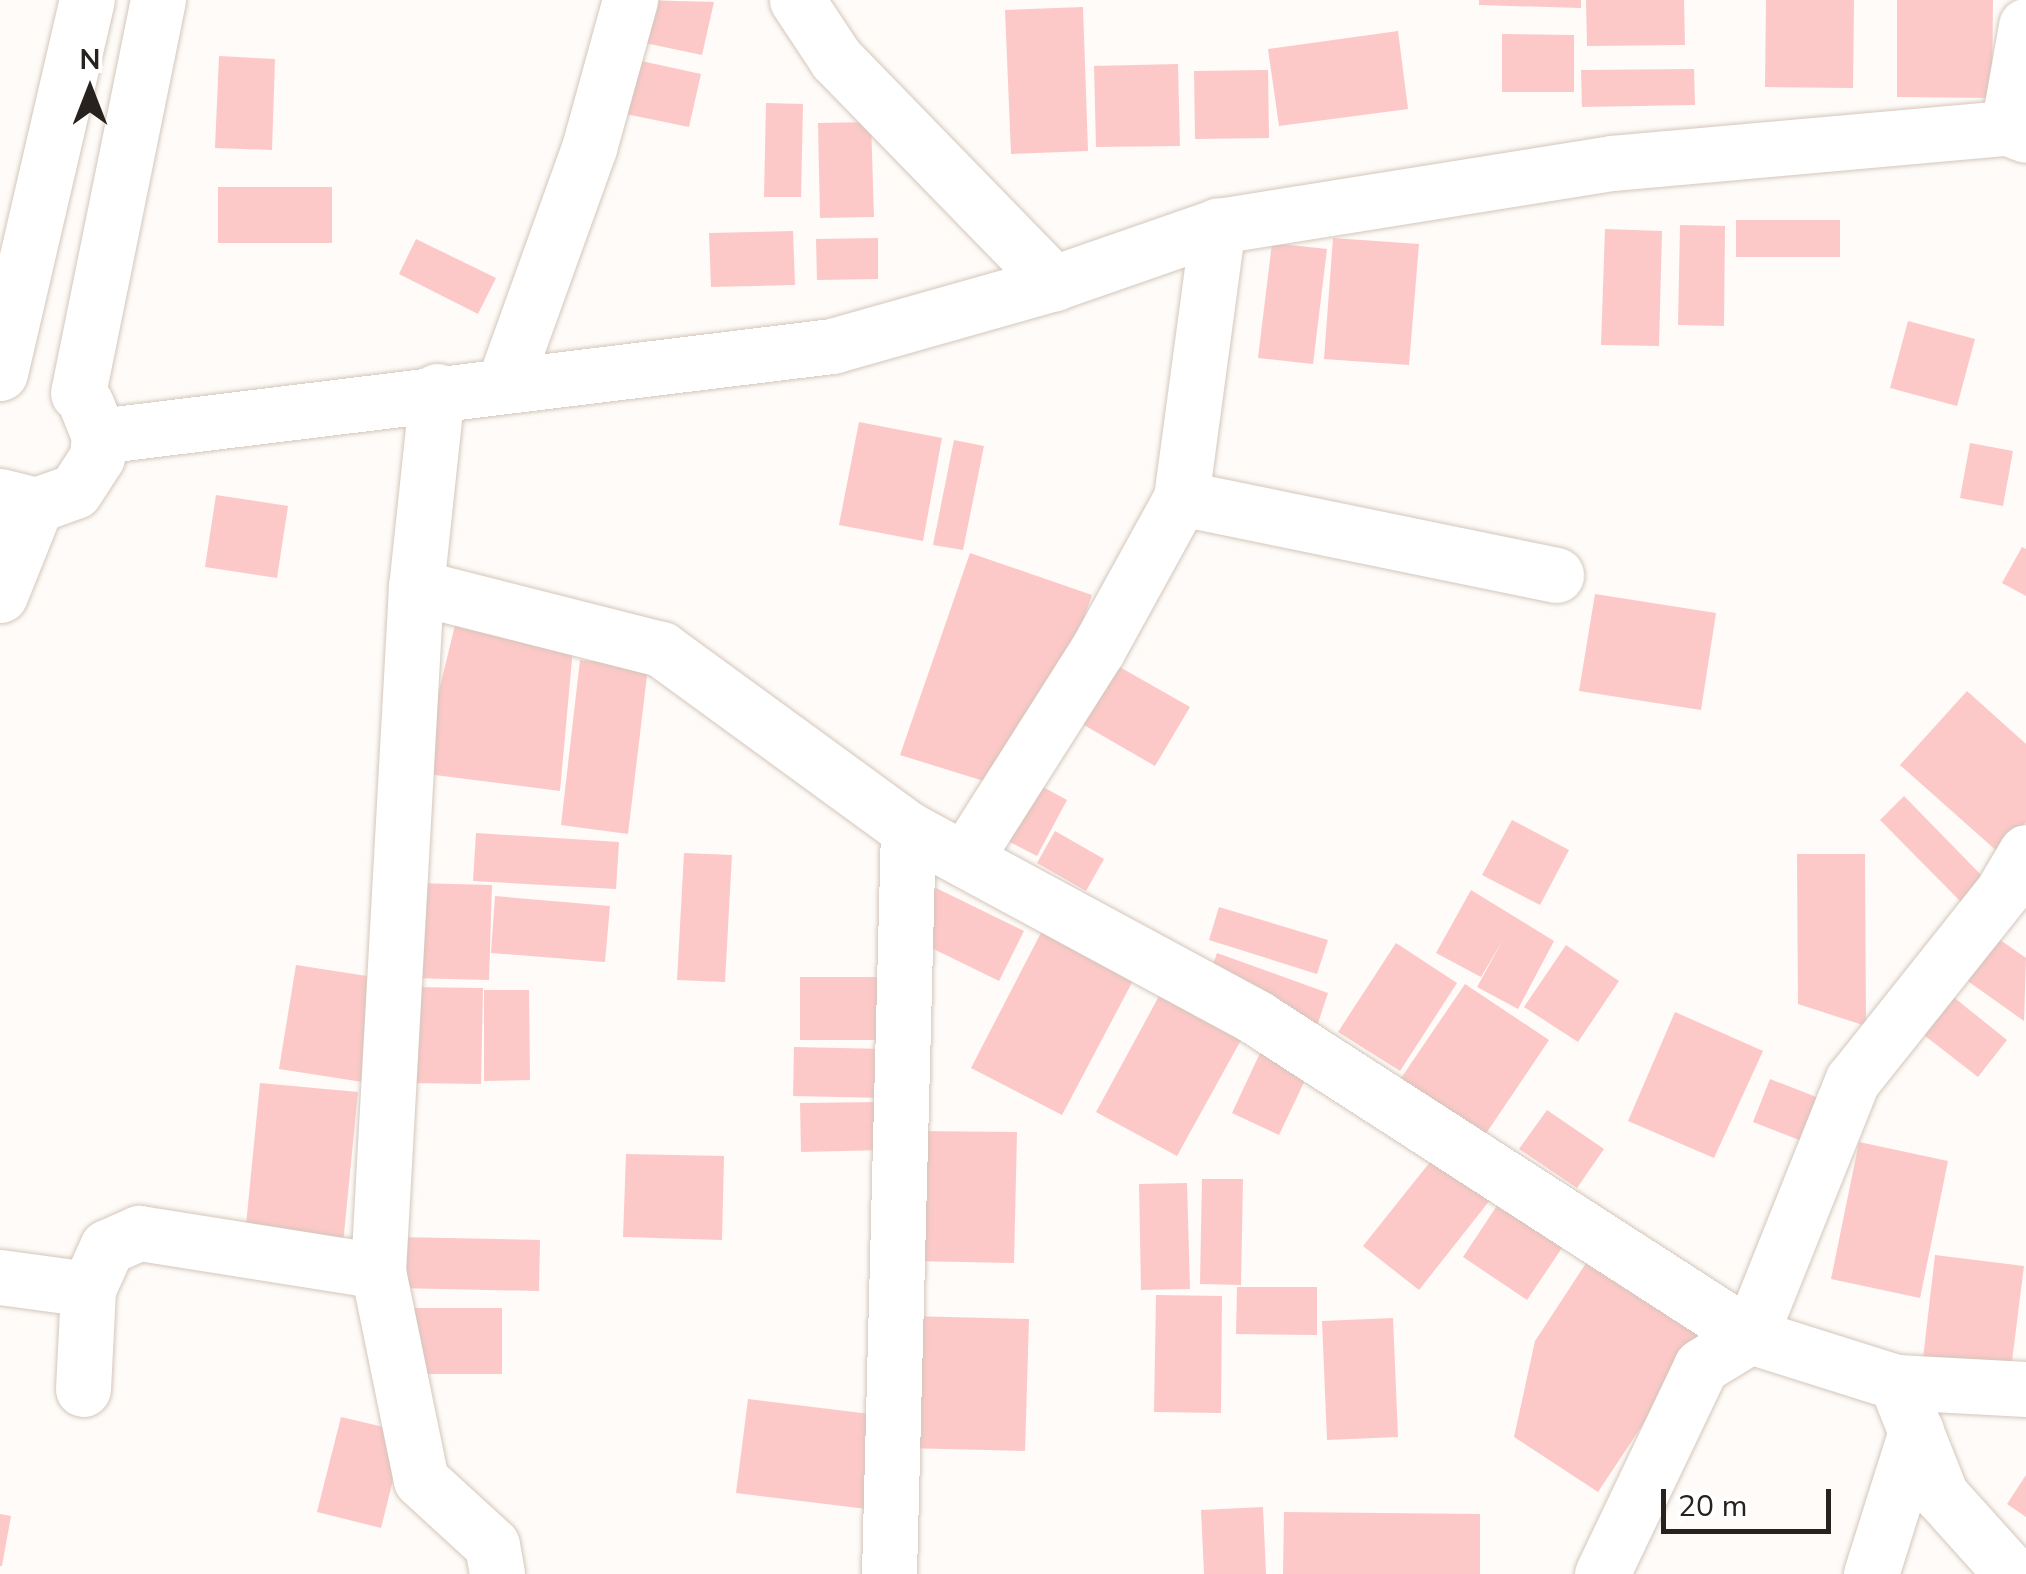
<!DOCTYPE html>
<html>
<head>
<meta charset="utf-8">
<style>
  body { margin:0 }
  #map { position:relative; width:2026px; height:1574px; overflow:hidden; background:#fefbf8; font-family:"Nunito Sans",sans-serif }
  div>[style] { position:absolute }
  [style*='--x'] { left:calc(var(--x)*1px); top:calc(var(--y)*1px); width:calc(var(--w)*1px); rotate:calc(var(--a)*1deg) }
  .building>* { inset:0; background:#fcc9c8 }
  .roads { filter:drop-shadow(0 0 2px #d4c6bb) drop-shadow(0 0 2px #d4c6bb) }
  .street>* { height:55px; margin:-27.5px; padding:0 27.5px; transform-origin:27.5px; border-radius:27.5px; background:#fff }
  .secondary>* { height:55px; margin:-27.5px; padding:0 27.5px; transform-origin:27.5px; border-radius:27.5px; background:#fff }
  span { translate:-50% -50%; white-space:nowrap; text-align:center; line-height:1.15; -webkit-text-stroke:10px #fff; paint-order:stroke }
  .north { position:absolute; left:40px; top:40px; width:100px; height:100px; -webkit-text-stroke:8px #fff; paint-order:stroke; rotate:0deg; font-size:28px; font-weight:700; line-height:40px; text-align:center; color:#27221e }
  .north::after { content:''; display:block; margin:auto; width:35px; height:45px; background:#27221e; clip-path:polygon(50% 0,100% 100%,50% 72%,0 100%) }
  .scale { position:absolute; left:1661px; top:1489px; width:170px; height:45px; box-sizing:border-box; border:5px solid #27221e; border-top:0; padding-left:12px; font-size:30px; line-height:35px; white-space:nowrap; color:#27221e; -webkit-text-stroke:8px #fff; paint-order:stroke }
</style>
</head>
<body>
<div id="map">
  <div class="building">
    <div style="clip-path:polygon(640px 0,714px 2px,702px 55px,631px 40px)"></div>
    <div style="clip-path:polygon(1479px 0,1581px 0,1581px 8px,1479px 5px)"></div>
    <div style="clip-path:polygon(1586px 0,1684px 0,1685px 45px,1587px 46px)"></div>
    <div style="clip-path:polygon(1766px 0,1854px 0,1853px 88px,1765px 87px)"></div>
    <div style="clip-path:polygon(1897px 0,1993px 0,1992px 98px,1897px 97px)"></div>
    <div style="clip-path:polygon(1083px 7px,1088px 151px,1011px 154px,1005px 10px)"></div>
    <div style="clip-path:polygon(1398px 31px,1408px 109px,1279px 126px,1268px 49px)"></div>
    <div style="clip-path:polygon(1502px 34px,1574px 35px,1574px 92px,1502px 92px)"></div>
    <div style="clip-path:polygon(219px 56px,275px 59px,272px 150px,215px 148px)"></div>
    <div style="clip-path:polygon(623px 57px,701px 74px,689px 127px,611px 111px)"></div>
    <div style="clip-path:polygon(1178px 64px,1180px 146px,1096px 147px,1094px 66px)"></div>
    <div style="clip-path:polygon(1694px 69px,1695px 105px,1582px 107px,1581px 70px)"></div>
    <div style="clip-path:polygon(1268px 70px,1269px 138px,1195px 139px,1194px 71px)"></div>
    <div style="clip-path:polygon(766px 103px,803px 104px,801px 197px,764px 197px)"></div>
    <div style="clip-path:polygon(871px 122px,874px 217px,820px 218px,818px 123px)"></div>
    <div style="clip-path:polygon(218px 187px,332px 187px,332px 243px,218px 243px)"></div>
    <div style="clip-path:polygon(1736px 220px,1840px 220px,1840px 257px,1736px 257px)"></div>
    <div style="clip-path:polygon(1680px 225px,1725px 226px,1724px 326px,1678px 325px)"></div>
    <div style="clip-path:polygon(1605px 229px,1662px 231px,1659px 346px,1601px 345px)"></div>
    <div style="clip-path:polygon(793px 231px,795px 285px,711px 287px,709px 233px)"></div>
    <div style="clip-path:polygon(878px 238px,878px 279px,817px 280px,816px 239px)"></div>
    <div style="clip-path:polygon(1333px 238px,1419px 244px,1409px 365px,1324px 359px)"></div>
    <div style="clip-path:polygon(416px 239px,496px 278px,478px 314px,399px 274px)"></div>
    <div style="clip-path:polygon(1272px 243px,1327px 249px,1313px 364px,1258px 358px)"></div>
    <div style="clip-path:polygon(1908px 321px,1975px 339px,1957px 406px,1890px 388px)"></div>
    <div style="clip-path:polygon(859px 422px,942px 438px,923px 541px,839px 525px)"></div>
    <div style="clip-path:polygon(954px 440px,984px 446px,963px 550px,933px 545px)"></div>
    <div style="clip-path:polygon(1970px 443px,2013px 451px,2003px 506px,1960px 498px)"></div>
    <div style="clip-path:polygon(216px 495px,288px 506px,277px 578px,205px 567px)"></div>
    <div style="clip-path:polygon(2022px 547px,2026px 549px,2026px 596px,2002px 583px)"></div>
    <div style="clip-path:polygon(970px 553px,1092px 595px,1053px 707px,1003px 787px,900px 755px)"></div>
    <div style="clip-path:polygon(1595px 594px,1716px 613px,1701px 710px,1579px 691px)"></div>
    <div style="clip-path:polygon(457px 617px,573px 648px,560px 791px,419px 773px)"></div>
    <div style="clip-path:polygon(1104px 658px,1190px 707px,1155px 766px,1070px 717px)"></div>
    <div style="clip-path:polygon(580px 660px,648px 667px,628px 834px,561px 825px)"></div>
    <div style="clip-path:polygon(1967px 691px,2026px 744px,2026px 822px,1999px 853px,1900px 765px)"></div>
    <div style="clip-path:polygon(1021px 775px,1067px 800px,1037px 856px,990px 832px)"></div>
    <div style="clip-path:polygon(1904px 796px,1987px 881px,1964px 905px,1880px 820px)"></div>
    <div style="clip-path:polygon(1512px 820px,1569px 850px,1540px 905px,1482px 875px)"></div>
    <div style="clip-path:polygon(1055px 831px,1104px 859px,1086px 891px,1037px 863px)"></div>
    <div style="clip-path:polygon(476px 833px,619px 842px,616px 889px,473px 881px)"></div>
    <div style="clip-path:polygon(684px 853px,732px 855px,725px 982px,677px 980px)"></div>
    <div style="clip-path:polygon(1797px 854px,1865px 854px,1866px 1026px,1798px 1004px)"></div>
    <div style="clip-path:polygon(414px 883px,492px 885px,489px 980px,412px 978px)"></div>
    <div style="clip-path:polygon(936px 888px,1024px 931px,999px 981px,911px 938px)"></div>
    <div style="clip-path:polygon(1471px 890px,1554px 941px,1518px 1009px,1477px 987px,1504px 938px,1481px 977px,1436px 953px)"></div>
    <div style="clip-path:polygon(495px 896px,610px 906px,605px 962px,491px 953px)"></div>
    <div style="clip-path:polygon(1219px 907px,1328px 940px,1317px 974px,1209px 940px)"></div>
    <div style="clip-path:polygon(1044px 927px,1136px 975px,1062px 1115px,971px 1068px)"></div>
    <div style="clip-path:polygon(1993px 935px,2026px 958px,2024px 1021px,1962px 977px)"></div>
    <div style="clip-path:polygon(1396px 943px,1457px 983px,1400px 1071px,1338px 1032px)"></div>
    <div style="clip-path:polygon(1566px 945px,1619px 981px,1578px 1042px,1524px 1007px)"></div>
    <div style="clip-path:polygon(1217px 953px,1328px 993px,1317px 1026px,1205px 986px)"></div>
    <div style="clip-path:polygon(296px 965px,386px 979px,369px 1083px,279px 1069px)"></div>
    <div style="clip-path:polygon(800px 977px,890px 977px,889px 1040px,800px 1040px)"></div>
    <div style="clip-path:polygon(1465px 984px,1549px 1040px,1481px 1141px,1397px 1084px)"></div>
    <div style="clip-path:polygon(410px 987px,483px 988px,481px 1084px,408px 1083px)"></div>
    <div style="clip-path:polygon(1164px 987px,1246px 1031px,1177px 1156px,1096px 1112px)"></div>
    <div style="clip-path:polygon(1941px 987px,2007px 1040px,1978px 1077px,1911px 1025px)"></div>
    <div style="clip-path:polygon(484px 990px,529px 990px,530px 1080px,484px 1081px)"></div>
    <div style="clip-path:polygon(1675px 1012px,1763px 1051px,1714px 1158px,1628px 1121px)"></div>
    <div style="clip-path:polygon(1268px 1036px,1316px 1057px,1279px 1135px,1232px 1113px)"></div>
    <div style="clip-path:polygon(794px 1047px,886px 1049px,885px 1098px,793px 1096px)"></div>
    <div style="clip-path:polygon(1770px 1079px,1829px 1102px,1812px 1145px,1753px 1122px)"></div>
    <div style="clip-path:polygon(260px 1083px,358px 1092px,343px 1244px,245px 1235px)"></div>
    <div style="clip-path:polygon(882px 1102px,883px 1150px,801px 1152px,800px 1103px)"></div>
    <div style="clip-path:polygon(1547px 1110px,1604px 1149px,1577px 1188px,1519px 1149px)"></div>
    <div style="clip-path:polygon(913px 1131px,1017px 1132px,1014px 1263px,911px 1261px)"></div>
    <div style="clip-path:polygon(1859px 1142px,1948px 1161px,1920px 1298px,1831px 1279px)"></div>
    <div style="clip-path:polygon(1442px 1147px,1498px 1190px,1419px 1290px,1363px 1246px)"></div>
    <div style="clip-path:polygon(626px 1154px,724px 1156px,722px 1240px,623px 1237px)"></div>
    <div style="clip-path:polygon(1202px 1179px,1243px 1179px,1241px 1285px,1200px 1284px)"></div>
    <div style="clip-path:polygon(1187px 1183px,1190px 1289px,1141px 1290px,1139px 1184px)"></div>
    <div style="clip-path:polygon(1508px 1189px,1572px 1233px,1527px 1300px,1463px 1257px)"></div>
    <div style="clip-path:polygon(397px 1237px,540px 1240px,539px 1291px,396px 1288px)"></div>
    <div style="clip-path:polygon(1592px 1254px,1706px 1329px,1598px 1492px,1514px 1437px,1535px 1341px)"></div>
    <div style="clip-path:polygon(1935px 1255px,2024px 1266px,2010px 1377px,1922px 1367px)"></div>
    <div style="clip-path:polygon(1237px 1287px,1317px 1287px,1317px 1335px,1236px 1334px)"></div>
    <div style="clip-path:polygon(1156px 1295px,1222px 1296px,1221px 1413px,1154px 1412px)"></div>
    <div style="clip-path:polygon(407px 1308px,502px 1308px,502px 1374px,407px 1374px)"></div>
    <div style="clip-path:polygon(907px 1316px,1029px 1319px,1025px 1451px,903px 1448px)"></div>
    <div style="clip-path:polygon(1393px 1318px,1398px 1437px,1327px 1440px,1322px 1321px)"></div>
    <div style="clip-path:polygon(748px 1399px,878px 1415px,867px 1509px,736px 1493px)"></div>
    <div style="clip-path:polygon(341px 1417px,405px 1432px,381px 1528px,317px 1512px)"></div>
    <div style="clip-path:polygon(2026px 1475px,2026px 1517px,2007px 1504px)"></div>
    <div style="clip-path:polygon(1263px 1507px,1266px 1574px,1204px 1574px,1201px 1510px)"></div>
    <div style="clip-path:polygon(1284px 1512px,1480px 1514px,1480px 1574px,1283px 1574px)"></div>
    <div style="clip-path:polygon(0 1514px,11px 1516px,2px 1566px,0 1566px)"></div>
  </div>
  <div class="roads">
    <div class="street">
      <div style="--x:797;--y:0;--w:71;--a:56.5"></div>
      <div style="--x:836;--y:59;--w:313;--a:45.8"></div>
      <div style="--x:2008;--y:128;--w:104;--a:-80"></div>
      <div style="--x:504;--y:384;--w:251;--a:-70.2"></div>
      <div style="--x:589;--y:148;--w:154;--a:-74.5"></div>
      <div style="--x:437;--y:391;--w:197;--a:96.1"></div>
      <div style="--x:416;--y:587;--w:685;--a:93.18"></div>
      <div style="--x:378;--y:1271;--w:213;--a:78.4"></div>
      <div style="--x:421;--y:1480;--w:96;--a:42.5"></div>
      <div style="--x:492;--y:1545;--w:29;--a:80"></div>
      <div style="--x:1181;--y:498;--w:383;--a:11.6"></div>
      <div style="--x:416;--y:587;--w:253;--a:14.2"></div>
      <div style="--x:661;--y:649;--w:306;--a:36.1"></div>
      <div style="--x:908;--y:829;--w:397;--a:28.4"></div>
      <div style="--x:1257;--y:1018;--w:587;--a:32.82"></div>
      <div style="--x:1750;--y:1336;--w:153;--a:17.5"></div>
      <div style="--x:1896;--y:1382;--w:122;--a:68.3"></div>
      <div style="--x:1941;--y:1495;--w:106;--a:48.1"></div>
      <div style="--x:966;--y:857;--w:246;--a:-57.6"></div>
      <div style="--x:1098;--y:649;--w:172;--a:-61.2"></div>
      <div style="--x:1181;--y:498;--w:275;--a:-82.3"></div>
      <div style="--x:0;--y:1277;--w:89;--a:7.8"></div>
      <div style="--x:1896;--y:1382;--w:130;--a:3.1"></div>
      <div style="--x:83;--y:1389;--w:100;--a:-87.1"></div>
      <div style="--x:88;--y:1289;--w:46;--a:-65.7"></div>
      <div style="--x:107;--y:1247;--w:35;--a:-24"></div>
      <div style="--x:139;--y:1233;--w:242;--a:9"></div>
      <div style="--x:889;--y:1574;--w:745;--a:-88.54"></div>
      <div style="--x:1602;--y:1574;--w:230;--a:-64.5"></div>
      <div style="--x:1701;--y:1366;--w:57;--a:-31.5"></div>
      <div style="--x:1750;--y:1336;--w:275;--a:-68.2"></div>
      <div style="--x:1852;--y:1081;--w:243;--a:-51.5"></div>
      <div style="--x:2003;--y:891;--w:45;--a:-59.5"></div>
      <div style="--x:1871;--y:1574;--w:150;--a:-72.5"></div>
    </div>
    <div class="secondary">
      <div style="--x:0;--y:373;--w:383;--a:-76.9"></div>
      <div style="--x:78;--y:393;--w:401;--a:-78.5"></div>
      <div style="--x:99;--y:436;--w:739;--a:-7"></div>
      <div style="--x:832;--y:346;--w:231;--a:-15.8"></div>
      <div style="--x:1054;--y:283;--w:174;--a:-19.2"></div>
      <div style="--x:1218;--y:226;--w:399;--a:-9.1"></div>
      <div style="--x:1612;--y:163;--w:398;--a:-5.1"></div>
      <div style="--x:2008;--y:128;--w:19;--a:21"></div>
      <div style="--x:0;--y:496;--w:37;--a:14"></div>
      <div style="--x:36;--y:505;--w:41;--a:-19.7"></div>
      <div style="--x:75;--y:491;--w:40;--a:-57.1"></div>
      <div style="--x:97;--y:457;--w:21;--a:-85"></div>
      <div style="--x:99;--y:436;--w:35;--a:-112"></div>
      <div style="--x:0;--y:595;--w:97;--a:-68.2"></div>
    </div>
  </div>
  <div class="north">N</div>
  <div class="scale">20 m</div>
</div>
</body>
</html>
